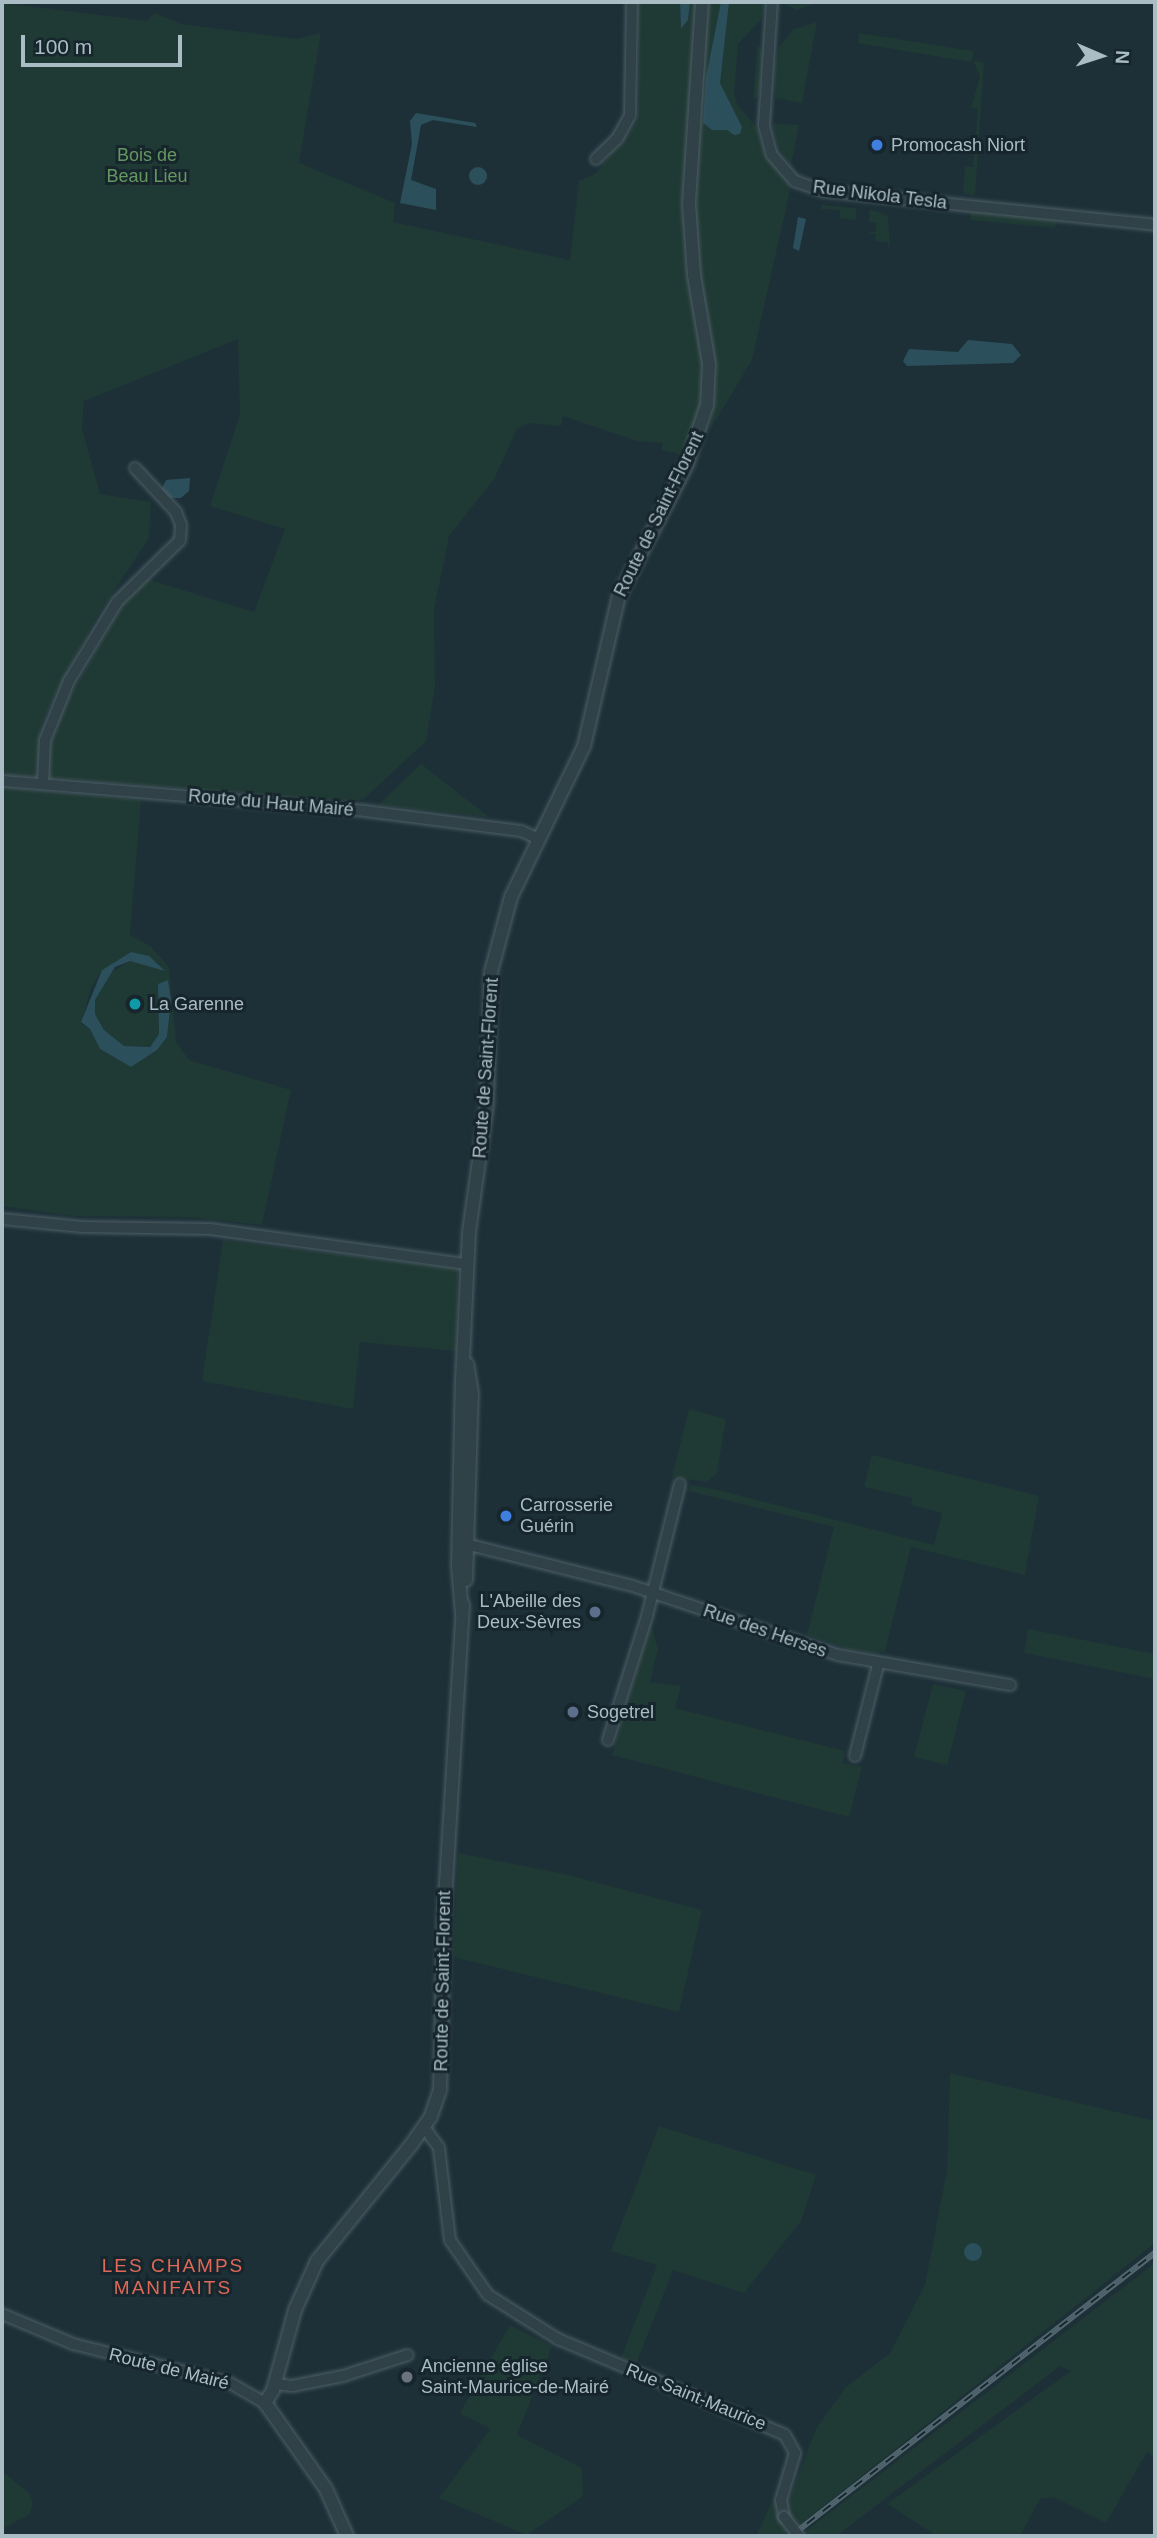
<!DOCTYPE html>
<html>
<head>
<meta charset="utf-8">
<style>
  body { margin:0 }
  #map { position:relative; width:1157px; height:2538px; overflow:hidden; background:#1d3038; font-family:Helvetica,sans-serif }
  div>[style] { position:absolute }
  [style*='--x'] { left:calc(var(--x)*1px); top:calc(var(--y)*1px); width:calc(var(--w)*1px); rotate:calc(var(--a)*1deg) }
  .green>* { inset:0; background:#1f3934 }
  .water>* { inset:0; background:#2c4f5c }
  .round { border-radius:50% }
  .roads { filter:drop-shadow(0 0 2px #4e5f66) drop-shadow(0 0 2px #4e5f66) }
  .minor>* { height:10px; margin:-5px; padding:0 5px; transform-origin:5px; border-radius:5px; background:#314148 }
  .tertiary>* { height:12px; margin:-6px; padding:0 6px; transform-origin:6px; border-radius:6px; background:#314148 }
  .rail>* { height:6px; margin-top:-3px; transform-origin:0; background:repeating-linear-gradient(90deg,#17262c 0 10px,#526770 0 20px); box-sizing:border-box; border-block:2px solid #526770 }
  .bridges { filter:drop-shadow(0 0 2px #4e5f66) drop-shadow(0 0 2px #4e5f66) }
  .minor-bridge>* { height:10px; margin:-5px; padding:0 5px; transform-origin:5px; border-radius:5px; background:#314148 }
  .dots>* { width:19px; height:19px; translate:-50% -50%; box-sizing:border-box; border:4px solid #17262c; border-radius:50% }
  span { translate:-50% -50%; white-space:nowrap; text-align:center; line-height:1.15; -webkit-text-stroke:6px #17262c; paint-order:stroke }
  .poi-label { font-size:18px; color:#aabdc5 }
  .left { translate:0 -50%; text-align:left }
  .right { translate:-100% -50%; text-align:right }
  .park-label { font-size:18px; color:#659761 }
  .street-label { font-size:18px; color:#aabdc5 }
  .neighbourhood-label { font-size:19px; color:#de6958; letter-spacing:2px }
  .frame { position:absolute; inset:0; border:4px solid #aabdc5; pointer-events:none }
  .north { position:absolute; left:1066px; top:21px; width:70px; height:70px; -webkit-text-stroke:5px #17262c; paint-order:stroke; rotate:93deg; font-size:19px; font-weight:700; line-height:28px; text-align:center; color:#aabdc5 }
  .north::after { content:''; display:block; margin:auto; width:24px; height:32px; background:#aabdc5; clip-path:polygon(50% 0,100% 100%,50% 72%,0 100%) }
  .scale { position:absolute; left:21px; top:35px; width:161px; height:32px; box-sizing:border-box; border:4px solid #aabdc5; border-top:0; padding-left:9px; font-size:21px; line-height:24px; white-space:nowrap; color:#aabdc5; -webkit-text-stroke:5px #17262c; paint-order:stroke }
</style>
</head>
<body>
<div id="map">
  <div class="green">
    <div style="clip-path:polygon(637px 2px,680px 2px,681px 28px,688px 20px,690px 2px,696px 2px,685px 174px,703px 356px,702px 403px,685px 455px,661px 450px,663px 443px,637px 441px,563px 416px,561px 426px,530px 423px,517px 429px,494px 479px,449px 536px,434px 610px,435px 687px,426px 741px,364px 799px,352px 801px,49px 778px,48px 752px,60px 713px,123px 604px,147px 579px,254px 612px,285px 529px,210px 506px,240px 414px,238px 339px,84px 401px,82px 428px,100px 494px,151px 502px,149px 538px,95px 620px,58px 690px,41px 726px,37px 777px,2px 774px,2px 3px,147px 21px,155px 13px,181px 24px,296px 39px,321px 33px,299px 163px,395px 203px,393px 222px,570px 260px,579px 181px,595px 174px,636px 123px,639px 104px)"></div>
    <div style="clip-path:polygon(708px 2px,766px 2px,762px 18px,738px 44px,734px 93px,738px 106px,756px 126px,765px 154px,791px 186px,752px 360px,710px 430px,713px 396px,694px 216px,704px 21px)"></div>
    <div style="clip-path:polygon(779px 2px,819px 2px,797px 10px)"></div>
    <div style="clip-path:polygon(817px 22px,802px 103px,775px 98px,774px 64px,780px 45px,794px 29px)"></div>
    <div style="clip-path:polygon(859px 33px,973px 51px,973px 57px,970px 62px,858px 43px)"></div>
    <div style="clip-path:polygon(757px 45px,763px 51px,759px 96px,753px 100px)"></div>
    <div style="clip-path:polygon(973px 60px,984px 63px,975px 195px,963px 194px,965px 167px,973px 167px,978px 109px,971px 108px,980px 77px)"></div>
    <div style="clip-path:polygon(772px 123px,799px 125px,791px 165px,778px 147px)"></div>
    <div style="clip-path:polygon(821px 205px,856px 208px,856px 220px,840px 218px,840px 210px,821px 209px)"></div>
    <div style="clip-path:polygon(870px 209px,888px 216px,890px 249px,887px 242px,875px 241px,876px 234px,867px 233px,876px 231px,876px 223px,869px 222px)"></div>
    <div style="clip-path:polygon(971px 211px,1056px 220px,1055px 228px,970px 220px)"></div>
    <div style="clip-path:polygon(422px 763px,425px 767px,489px 817px,378px 805px)"></div>
    <div style="clip-path:polygon(evenodd,2px 787px,141px 800px,130px 935px,150px 946px,169px 967px,176px 1042px,189px 1060px,291px 1090px,262px 1225px,189px 1217px,73px 1216px,2px 1206px,2px 787px,131px 952px,161px 964px,130px 961px,110px 973px,95px 1000px,95px 1014px,104px 1030px,124px 1046px,149px 1047px,159px 1034px,158px 984px,168px 980px,171px 1001px,167px 1037px,157px 1050px,131px 1067px,100px 1049px,90px 1029px,81px 1024px,91px 988px,102px 970px,131px 952px)"></div>
    <div style="clip-path:polygon(223px 1240px,458px 1269px,456px 1351px,360px 1342px,353px 1409px,202px 1381px)"></div>
    <div style="clip-path:polygon(689px 1409px,726px 1419px,717px 1473px,707px 1482px,672px 1477px)"></div>
    <div style="clip-path:polygon(872px 1455px,1039px 1496px,1025px 1575px,911px 1547px,884px 1655px,883px 1651px,876px 1654px,849px 1649px,807px 1635px,834px 1527px,689px 1491px,690px 1485px,714px 1489px,934px 1545px,942px 1513px,911px 1505px,912px 1498px,864px 1487px)"></div>
    <div style="clip-path:polygon(650px 1624px,658px 1648px,650px 1682px,681px 1686px,675px 1708px,845px 1751px,843px 1763px,862px 1767px,849px 1817px,612px 1755px)"></div>
    <div style="clip-path:polygon(1028px 1629px,1155px 1654px,1155px 1679px,1024px 1653px)"></div>
    <div style="clip-path:polygon(933px 1684px,966px 1691px,947px 1765px,914px 1757px)"></div>
    <div style="clip-path:polygon(458px 1853px,560px 1873px,702px 1910px,679px 2012px,453px 1957px)"></div>
    <div style="clip-path:polygon(950px 2073px,1155px 2121px,1155px 2243px,796px 2528px,786px 2508px,816px 2429px,845px 2388px,890px 2353px,925px 2285px,947px 2170px)"></div>
    <div style="clip-path:polygon(659px 2126px,816px 2175px,801px 2221px,744px 2293px,673px 2270px,636px 2364px,621px 2358px,657px 2265px,611px 2251px)"></div>
    <div style="clip-path:polygon(1155px 2263px,1155px 2458px,1147px 2452px,1106px 2523px,1053px 2497px,1040px 2499px,1020px 2536px,937px 2536px,887px 2504px,1071px 2371px,1060px 2366px,836px 2536px,802px 2534px)"></div>
    <div style="clip-path:polygon(510px 2325px,552px 2346px,517px 2435px,582px 2468px,583px 2496px,527px 2535px,439px 2498px,490px 2429px,460px 2413px)"></div>
    <div style="clip-path:polygon(2px 2471px,29px 2493px,33px 2503px,30px 2514px,2px 2529px)"></div>
    <div style="clip-path:polygon(775px 2496px,781px 2519px,789px 2531px,783px 2536px,756px 2536px)"></div>
  </div>
  <div class="water">
    <div style="clip-path:polygon(680px 2px,690px 2px,688px 20px,681px 29px)"></div>
    <div style="clip-path:polygon(721px 2px,729px 2px,720px 83px,742px 127px,740px 134px,734px 135px,727px 130px,712px 130px,703px 123px,706px 77px)"></div>
    <div style="clip-path:polygon(416px 113px,475px 123px,477px 127px,433px 120px,421px 125px,411px 180px,436px 189px,436px 210px,400px 203px,412px 144px,410px 121px)"></div>
    <div class="round" style="left:469px;top:167px;width:18px;height:18px"></div>
    <div style="clip-path:polygon(798px 217px,806px 219px,799px 251px,793px 248px)"></div>
    <div style="clip-path:polygon(968px 340px,1012px 344px,1021px 355px,1013px 363px,907px 366px,903px 361px,909px 349px,958px 352px)"></div>
    <div style="clip-path:polygon(166px 480px,190px 478px,189px 491px,181px 498px,171px 498px,161px 490px)"></div>
    <div style="clip-path:polygon(131px 952px,149px 956px,165px 971px,130px 961px,115px 967px,95px 1000px,95px 1014px,104px 1030px,124px 1046px,150px 1047px,159px 1034px,158px 984px,168px 980px,171px 1000px,167px 1037px,157px 1050px,131px 1067px,100px 1049px,90px 1029px,81px 1022px,102px 970px)"></div>
    <div class="round" style="left:964px;top:2243px;width:18px;height:18px"></div>
  </div>
  <div class="roads">
    <div class="minor">
      <div style="--x:772;--y:2;--w:124;--a:93.7"></div>
      <div style="--x:764;--y:126;--w:30;--a:75"></div>
      <div style="--x:772;--y:155;--w:35;--a:49"></div>
      <div style="--x:795;--y:181;--w:30;--a:20"></div>
      <div style="--x:823;--y:191;--w:334;--a:5.8"></div>
      <div style="--x:596;--y:159;--w:29;--a:-44"></div>
      <div style="--x:617;--y:139;--w:26;--a:-61"></div>
      <div style="--x:630;--y:116;--w:114;--a:-89"></div>
      <div style="--x:2;--y:781;--w:364;--a:4.7"></div>
      <div style="--x:365;--y:811;--w:157;--a:7.3"></div>
      <div style="--x:521;--y:831;--w:17;--a:24"></div>
      <div style="--x:43;--y:784;--w:44;--a:-87.4"></div>
      <div style="--x:45;--y:740;--w:64;--a:-67.9"></div>
      <div style="--x:69;--y:681;--w:92;--a:-58.7"></div>
      <div style="--x:117;--y:602;--w:88;--a:-44.5"></div>
      <div style="--x:180;--y:540;--w:15;--a:-86"></div>
      <div style="--x:181;--y:525;--w:14;--a:-111"></div>
      <div style="--x:176;--y:512;--w:60;--a:-133"></div>
      <div style="--x:2;--y:1219;--w:81;--a:5.6"></div>
      <div style="--x:83;--y:1227;--w:127;--a:0.9"></div>
      <div style="--x:210;--y:1229;--w:259;--a:7.8"></div>
      <div style="--x:462;--y:1543;--w:176;--a:14.1"></div>
      <div style="--x:633;--y:1586;--w:216;--a:18.6"></div>
      <div style="--x:838;--y:1655;--w:175;--a:9.9"></div>
      <div style="--x:608;--y:1740;--w:130;--a:-72.5"></div>
      <div style="--x:647;--y:1616;--w:136;--a:-76"></div>
      <div style="--x:855;--y:1756;--w:94;--a:-75.8"></div>
      <div style="--x:424;--y:2127;--w:26;--a:54"></div>
      <div style="--x:439;--y:2148;--w:93;--a:83.2"></div>
      <div style="--x:450;--y:2240;--w:67;--a:55.4"></div>
      <div style="--x:488;--y:2295;--w:83;--a:32.2"></div>
      <div style="--x:558;--y:2339;--w:246;--a:22.9"></div>
      <div style="--x:785;--y:2435;--w:21;--a:61"></div>
      <div style="--x:795;--y:2453;--w:49;--a:106.6"></div>
      <div style="--x:781;--y:2500;--w:17;--a:80"></div>
      <div style="--x:2;--y:2314;--w:77;--a:22.9"></div>
      <div style="--x:73;--y:2344;--w:162;--a:14"></div>
      <div style="--x:230;--y:2383;--w:40;--a:29.7"></div>
      <div style="--x:275;--y:2384;--w:17;--a:7"></div>
      <div style="--x:292;--y:2386;--w:52;--a:-11.1"></div>
      <div style="--x:343;--y:2376;--w:68;--a:-17.9"></div>
    </div>
    <div class="tertiary">
      <div style="--x:466;--y:1580;--w:186;--a:-88.2"></div>
      <div style="--x:472;--y:1394;--w:30;--a:-99"></div>
      <div style="--x:462;--y:1613;--w:47;--a:-94.9"></div>
      <div style="--x:458;--y:1566;--w:185;--a:-88.8"></div>
      <div style="--x:462;--y:1381;--w:149;--a:-87.3"></div>
      <div style="--x:469;--y:1232;--w:129;--a:-82"></div>
      <div style="--x:487;--y:1104;--w:132;--a:-88.3"></div>
      <div style="--x:491;--y:972;--w:78;--a:-75.1"></div>
      <div style="--x:511;--y:897;--w:168;--a:-64.2"></div>
      <div style="--x:584;--y:746;--w:154;--a:-76.9"></div>
      <div style="--x:619;--y:596;--w:148;--a:-62.7"></div>
      <div style="--x:687;--y:464;--w:62;--a:-71.3"></div>
      <div style="--x:707;--y:405;--w:41;--a:-87.2"></div>
      <div style="--x:709;--y:364;--w:90;--a:-99.6"></div>
      <div style="--x:694;--y:275;--w:72;--a:-94"></div>
      <div style="--x:689;--y:203;--w:201;--a:-86.3"></div>
      <div style="--x:347;--y:2536;--w:51;--a:-114.1"></div>
      <div style="--x:326;--y:2489;--w:105;--a:-125.3"></div>
      <div style="--x:265;--y:2403;--w:15;--a:-58"></div>
      <div style="--x:273;--y:2390;--w:83;--a:-74.6"></div>
      <div style="--x:295;--y:2310;--w:54;--a:-65.8"></div>
      <div style="--x:317;--y:2261;--w:149;--a:-51"></div>
      <div style="--x:411;--y:2145;--w:35;--a:-55"></div>
      <div style="--x:431;--y:2116;--w:28;--a:-71"></div>
      <div style="--x:440;--y:2090;--w:174;--a:-88.7"></div>
      <div style="--x:444;--y:1916;--w:312;--a:-86.5"></div>
    </div>
  </div>
  <div class="rail">
    <div style="--x:791;--y:2536;--w:461;--a:-37.9"></div>
  </div>
  <div class="bridges">
    <div class="minor-bridge">
      <div style="--x:784;--y:2517;--w:24;--a:52"></div>
    </div>
  </div>
  <div class="dots">
    <div style="left:877px;top:145px;background:#3f7fe0"></div>
    <div style="left:135px;top:1004px;background:#0f9aa8"></div>
    <div style="left:506px;top:1516px;background:#3f7fe0"></div>
    <div style="left:595px;top:1612px;background:#5c6f8a"></div>
    <div style="left:573px;top:1712px;background:#5c6f8a"></div>
    <div style="left:407px;top:2377px;background:#6b7280"></div>
  </div>
  <div class="poi-label">
    <span class="left" style="left:891px;top:145px">Promocash Niort</span>
    <span class="left" style="left:149px;top:1004px">La Garenne</span>
    <span class="left" style="left:520px;top:1516px">Carrosserie<br>Guérin</span>
    <span class="right" style="left:581px;top:1612px">L'Abeille des<br>Deux-Sèvres</span>
    <span class="left" style="left:587px;top:1712px">Sogetrel</span>
    <span class="left" style="left:421px;top:2377px">Ancienne église<br>Saint-Maurice-de-Mairé</span>
  </div>
  <div class="park-label">
    <span style="left:147px;top:166px">Bois de<br>Beau Lieu</span>
  </div>
  <div class="street-label">
    <span style="left:880px;top:195px;rotate:7deg">Rue Nikola Tesla</span>
    <span style="left:659px;top:514px;rotate:-64deg">Route de Saint-Florent</span>
    <span style="left:271px;top:803px;rotate:5deg">Route du Haut Mairé</span>
    <span style="left:486px;top:1068px;rotate:-86deg">Route de Saint-Florent</span>
    <span style="left:765px;top:1631px;rotate:19deg">Rue des Herses</span>
    <span style="left:443px;top:1981px;rotate:-89deg">Route de Saint-Florent</span>
    <span style="left:169px;top:2369px;rotate:14deg">Route de Mairé</span>
    <span style="left:696px;top:2397px;rotate:22deg">Rue Saint-Maurice</span>
  </div>
  <div class="neighbourhood-label">
    <span style="left:173px;top:2277px">LES CHAMPS<br>MANIFAITS</span>
  </div>
  <div class="frame"></div>
  <div class="north">N</div>
  <div class="scale">100 m</div>
</div>
</body>
</html>
